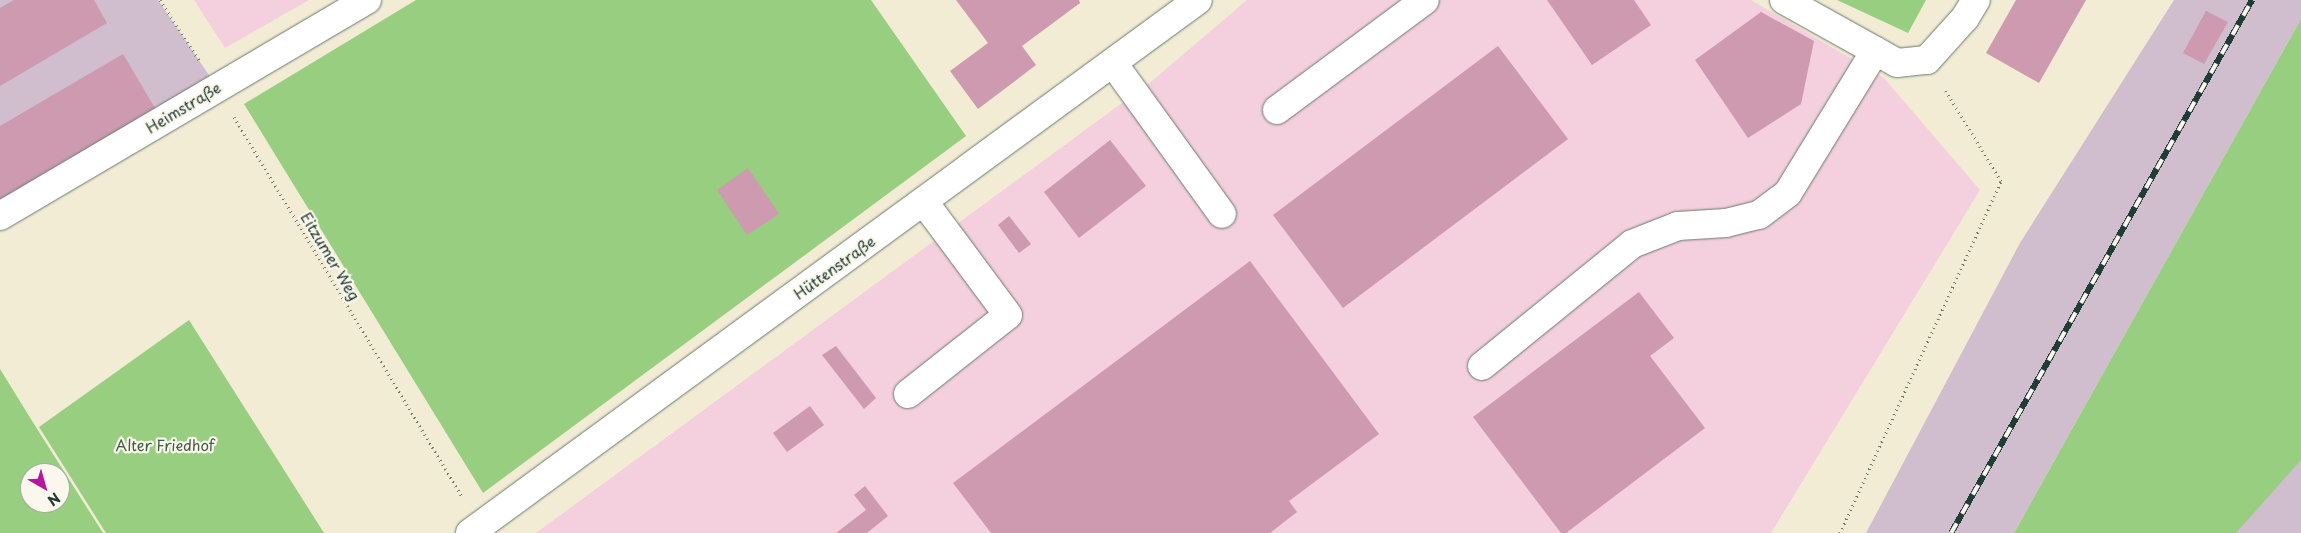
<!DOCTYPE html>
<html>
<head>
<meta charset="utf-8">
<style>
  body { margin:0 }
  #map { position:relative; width:2301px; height:533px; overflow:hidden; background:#f2ecd5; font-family:"Playpen Sans",sans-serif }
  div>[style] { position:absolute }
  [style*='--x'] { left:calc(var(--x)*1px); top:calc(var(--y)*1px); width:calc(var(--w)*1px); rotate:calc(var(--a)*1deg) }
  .built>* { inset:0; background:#f4cfdd }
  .industrial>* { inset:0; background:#d0bdcd }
  .green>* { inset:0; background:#97ce80 }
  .building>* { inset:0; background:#cd9ab0 }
  .path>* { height:3px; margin-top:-1.5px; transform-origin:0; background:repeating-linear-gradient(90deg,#697a6c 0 1px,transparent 0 5px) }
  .roads { filter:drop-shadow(0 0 1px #697a6c) drop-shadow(0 0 1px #697a6c) }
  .minor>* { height:28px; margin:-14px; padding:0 14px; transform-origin:14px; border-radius:14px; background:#fff }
  .rail>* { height:5.5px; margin-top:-2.75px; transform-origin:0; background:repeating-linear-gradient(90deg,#fbf7ec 0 11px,#1f3d34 0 22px); box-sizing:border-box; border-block:1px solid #1f3d34 }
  span { translate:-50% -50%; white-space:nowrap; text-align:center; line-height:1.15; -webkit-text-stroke:4.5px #fbf7ec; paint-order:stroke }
  .street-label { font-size:15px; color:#1f3d34 }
  .park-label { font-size:15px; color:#3d6147 }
  .north { position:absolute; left:20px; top:463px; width:50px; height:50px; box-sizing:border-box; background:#fbf7ec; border:1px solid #a3ada2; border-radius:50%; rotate:142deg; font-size:14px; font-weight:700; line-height:20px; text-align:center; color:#1f3d34 }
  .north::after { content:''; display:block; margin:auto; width:18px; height:22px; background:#b5179e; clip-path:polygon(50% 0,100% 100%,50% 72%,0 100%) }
</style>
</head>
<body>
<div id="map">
  <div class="built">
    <div style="clip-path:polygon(194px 0,309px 0,225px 48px)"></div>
    <div style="clip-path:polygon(1247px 0,1751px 0,1884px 78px,1980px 190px,1771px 533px,536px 533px,1152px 81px)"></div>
  </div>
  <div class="industrial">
    <div style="clip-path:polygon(0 0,158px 0,217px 87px,0 216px)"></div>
    <div style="clip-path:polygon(2174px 0,2301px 0,2301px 19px,2014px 533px,1866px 533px,2020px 243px)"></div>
    <div style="clip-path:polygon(2301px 451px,2301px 533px,2236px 533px)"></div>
  </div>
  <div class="green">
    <div style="clip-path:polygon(416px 0,871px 0,966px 136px,483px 493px,244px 104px)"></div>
    <div style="clip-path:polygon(1837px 0,1926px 0,1908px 33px)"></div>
    <div style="clip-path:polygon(2301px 19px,2301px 460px,2236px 533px,2014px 533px)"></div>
    <div style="clip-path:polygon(189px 320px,324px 533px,106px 533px,39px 427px)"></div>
    <div style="clip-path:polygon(evenodd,0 369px,34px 424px,103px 533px,0 533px,0 369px,30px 473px,60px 473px,60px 503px,30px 503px,30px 473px)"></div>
  </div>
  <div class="building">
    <div style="clip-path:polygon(14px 0,94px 0,107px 23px,0 86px,0 8px)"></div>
    <div style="clip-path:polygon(956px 0,1079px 0,1080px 3px,1022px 46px,1036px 65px,978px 109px,950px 71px,988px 43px)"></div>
    <div style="clip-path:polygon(1547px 0,1634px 0,1651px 25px,1592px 65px)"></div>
    <div style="clip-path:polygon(2016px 0,2086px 0,2039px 83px,1986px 53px)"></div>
    <div style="clip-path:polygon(2206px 11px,2228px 22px,2204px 64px,2183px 53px)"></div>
    <div style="clip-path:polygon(1761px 12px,1814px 41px,1801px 104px,1748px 138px,1695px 60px)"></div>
    <div style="clip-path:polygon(1498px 46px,1568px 139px,1343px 308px,1273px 215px)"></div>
    <div style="clip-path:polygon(123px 54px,155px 108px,0 199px,0 126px)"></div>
    <div style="clip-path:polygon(1110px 140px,1146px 186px,1079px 238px,1044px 192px)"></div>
    <div style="clip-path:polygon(748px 168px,779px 214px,747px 235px,717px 190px)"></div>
    <div style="clip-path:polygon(1009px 216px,1031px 244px,1019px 253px,998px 225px)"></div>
    <div style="clip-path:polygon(1250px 261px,1379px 434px,1289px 501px,1297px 512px,1270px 533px,991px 533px,953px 483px)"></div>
    <div style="clip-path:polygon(1639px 292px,1674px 338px,1650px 356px,1705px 428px,1566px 533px,1561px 533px,1473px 417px)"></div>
    <div style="clip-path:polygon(836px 346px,876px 398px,864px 409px,822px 355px)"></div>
    <div style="clip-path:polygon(810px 406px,824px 425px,787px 452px,773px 433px)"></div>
    <div style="clip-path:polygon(865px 486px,888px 516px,867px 533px,836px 533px,866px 510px,854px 495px)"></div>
  </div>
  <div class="path">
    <div style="--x:160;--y:0;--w:72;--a:57"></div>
    <div style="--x:234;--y:117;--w:443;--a:59"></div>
    <div style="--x:1840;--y:533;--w:387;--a:-65.4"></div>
    <div style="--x:2001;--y:181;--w:109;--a:-121.5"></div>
  </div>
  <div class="roads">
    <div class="minor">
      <div style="--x:1784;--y:0;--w:129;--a:29.1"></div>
      <div style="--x:1897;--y:63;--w:30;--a:-6"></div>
      <div style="--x:1927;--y:60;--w:57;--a:-47.9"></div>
      <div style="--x:1965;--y:18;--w:21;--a:-59"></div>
      <div style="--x:1113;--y:63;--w:186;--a:54.2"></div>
      <div style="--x:1277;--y:110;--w:184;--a:-36.6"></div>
      <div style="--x:0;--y:216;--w:426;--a:-30.5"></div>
      <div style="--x:1482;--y:366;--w:193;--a:-39.1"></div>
      <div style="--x:1632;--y:244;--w:49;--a:-21.4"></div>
      <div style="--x:1678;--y:226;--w:48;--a:-3.6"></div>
      <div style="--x:1726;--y:223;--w:34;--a:-14"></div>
      <div style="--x:1759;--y:215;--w:36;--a:-37"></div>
      <div style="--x:1788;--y:193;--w:167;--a:-58.5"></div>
      <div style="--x:908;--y:394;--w:127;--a:-38.3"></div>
      <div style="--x:1008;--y:315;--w:141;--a:-126.6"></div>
      <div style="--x:470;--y:533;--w:902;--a:-36.21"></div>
    </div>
  </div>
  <div class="rail">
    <div style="--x:1951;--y:533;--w:612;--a:-60.55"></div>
  </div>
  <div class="street-label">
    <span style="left:183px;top:107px;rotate:-31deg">Heimstraße</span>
    <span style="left:331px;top:256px;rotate:59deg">Eitzumer Weg</span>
    <span style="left:834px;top:267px;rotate:-36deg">Hüttenstraße</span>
  </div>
  <div class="park-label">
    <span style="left:165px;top:445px">Alter Friedhof</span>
  </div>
  <div class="north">N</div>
</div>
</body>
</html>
